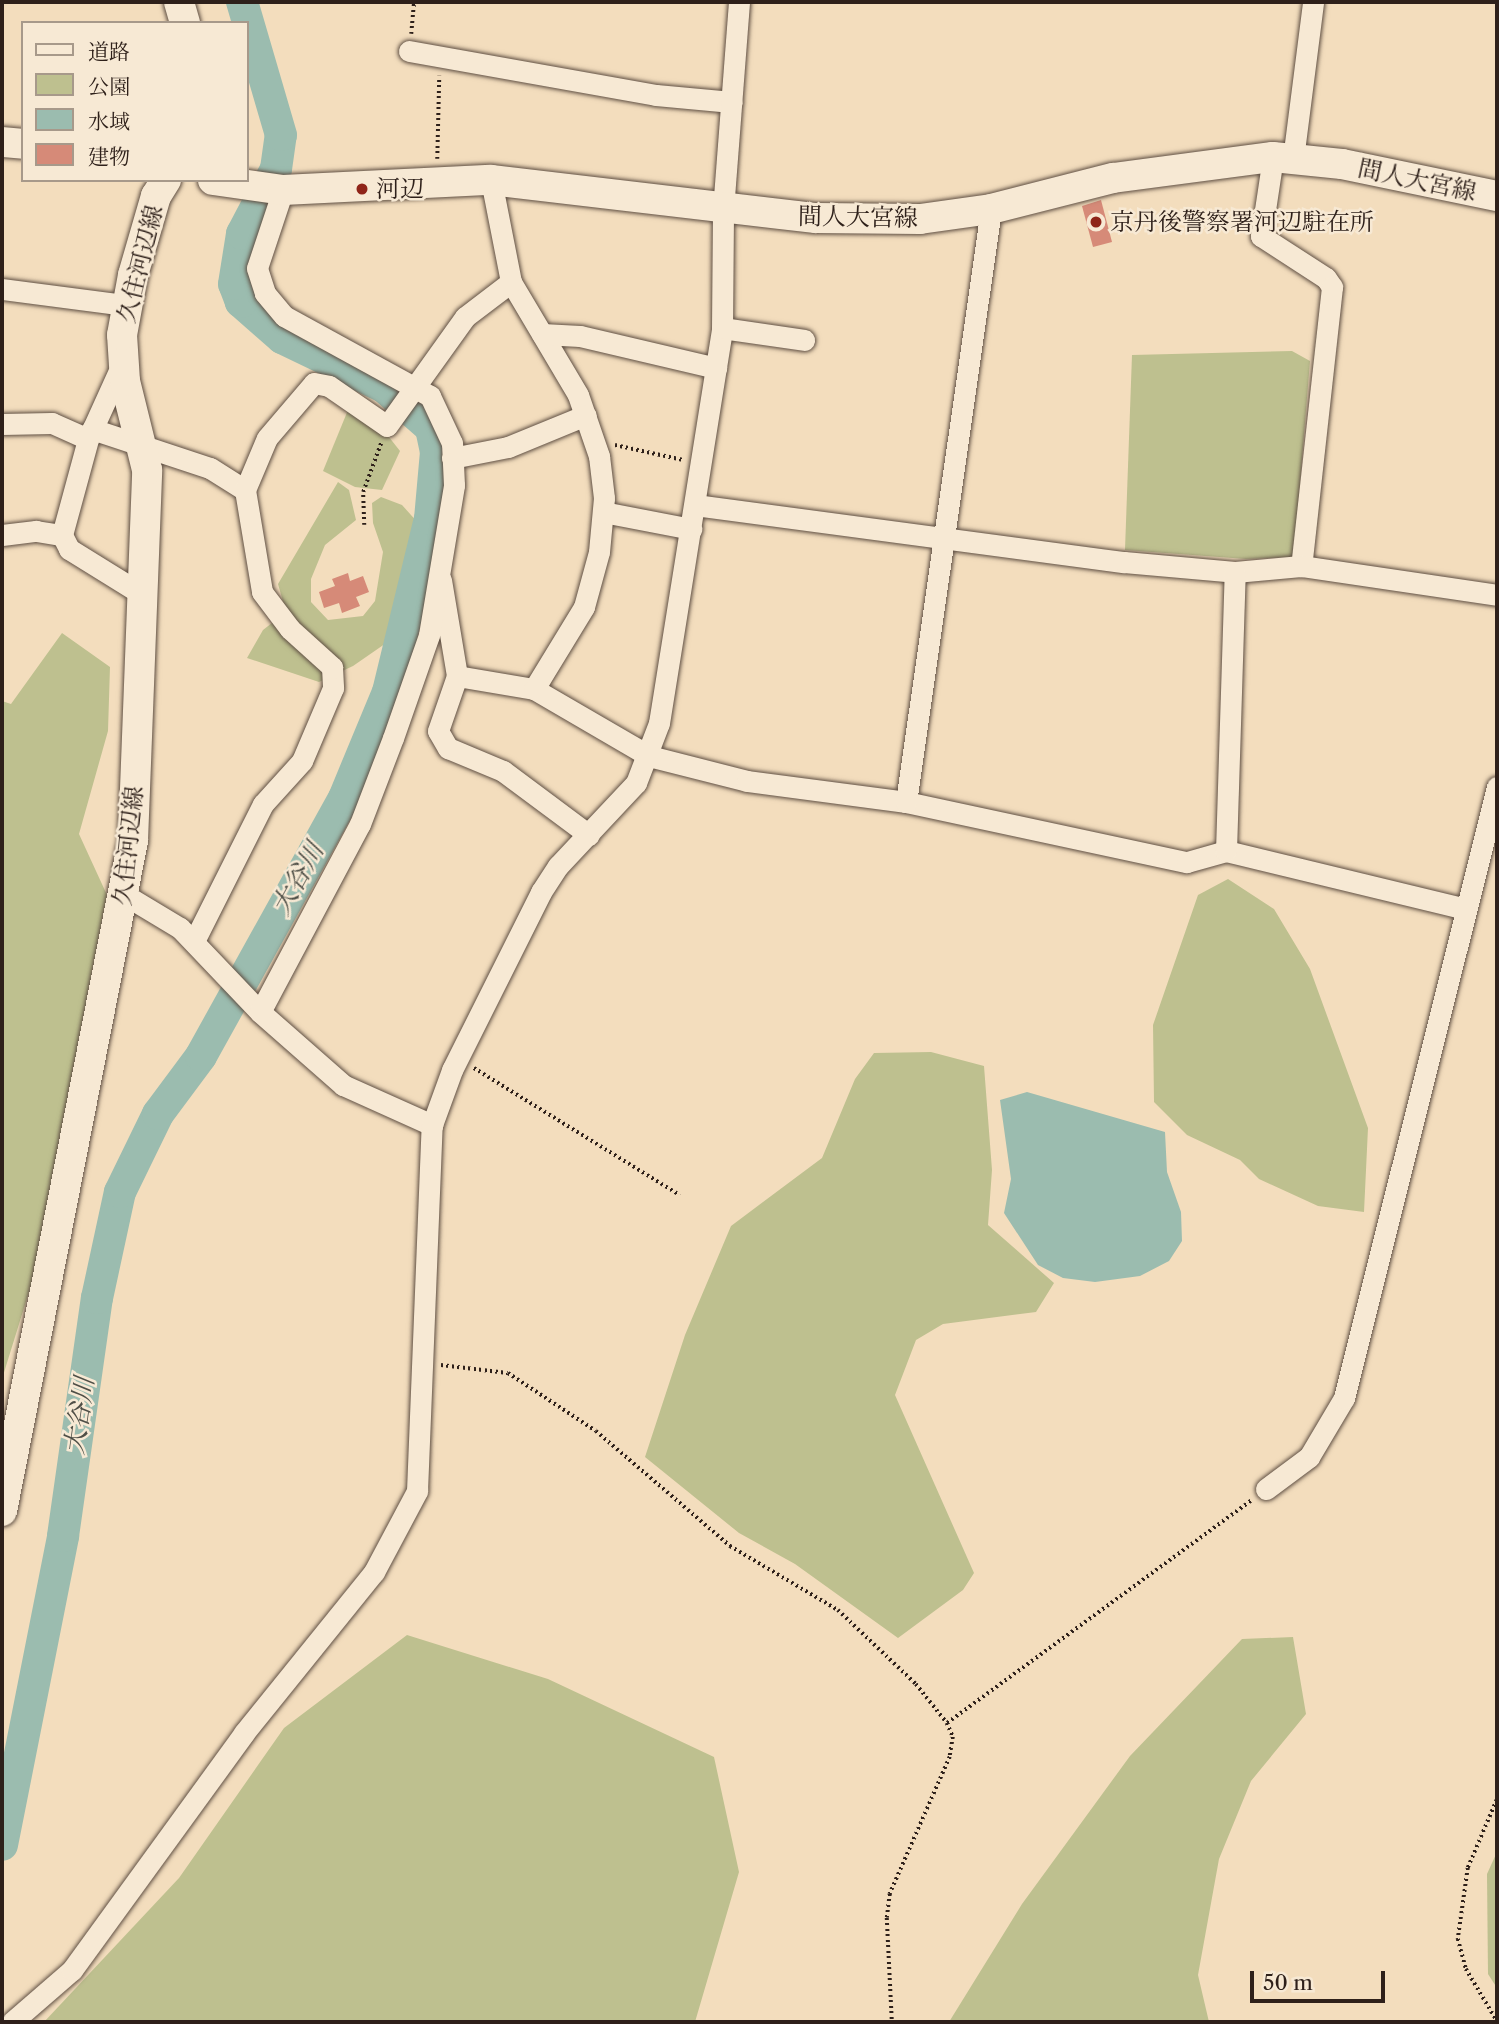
<!DOCTYPE html>
<html>
<head>
<meta charset="utf-8">
<style>
  body { margin:0 }
  #map { position:relative; width:1499px; height:2024px; overflow:hidden; background:#f3ddbd; font-family:"Libre Caslon Text","Noto Serif JP",serif }
  div>[style] { position:absolute }
  [style*='--x'] { left:calc(var(--x)*1px); top:calc(var(--y)*1px); width:calc(var(--w)*1px); rotate:calc(var(--a)*1deg) }
  .green>* { inset:0; background:#bec08f }
  .water>* { inset:0; background:#9bbcaf }
  .river>* { height:32px; margin:-16px; padding:0 16px; transform-origin:16px; border-radius:16px; background:#9bbcaf }
  .building>* { inset:0; background:#d68a78 }
  .path>* { height:3.5px; margin-top:-1.75px; transform-origin:0; background:repeating-linear-gradient(90deg,#2e201a 0 2px,transparent 0 5.5px) }
  .roads { filter:drop-shadow(0 0 2px #5f4f43) drop-shadow(0 0 2px #5f4f43) }
  .street>* { height:21px; margin:-10.5px; padding:0 10.5px; transform-origin:10.5px; border-radius:10.5px; background:#f7e9d4 }
  .secondary>* { height:30px; margin:-15px; padding:0 15px; transform-origin:15px; border-radius:15px; background:#f7e9d4 }
  .dots>* { width:19px; height:19px; translate:-50% -50%; box-sizing:border-box; border:4px solid #f7e9d4; border-radius:50% }
  span { translate:-50% -50%; white-space:nowrap; text-align:center; line-height:1.15; -webkit-text-stroke:5px #f7e9d4; paint-order:stroke }
  .street-label { font-size:24px; color:#2e201a }
  .poi-label { font-size:24px; color:#2e201a }
  .left { translate:0 -50%; text-align:left }
  .water-label { font-size:26px; color:#4f4f47; font-style:italic }
  .frame { position:absolute; inset:0; border:4px solid #2e201a; pointer-events:none }
  .legend { position:absolute; left:21px; top:21px; width:228px; height:161px; box-sizing:border-box; background:#f7e9d4; border:2px solid #a7998a; margin:0; padding:9px 12px; list-style:none; font-size:21px; color:#2e201a }
  .legend li { display:flex; align-items:center; gap:14px; height:35px }
  .legend b { width:35px; border:2px solid #a7998a }
  .scale { position:absolute; left:1250px; top:1971px; width:135px; height:32px; box-sizing:border-box; border:4px solid #2e201a; border-top:0; padding-left:9px; font-size:21px; line-height:24px; white-space:nowrap; color:#2e201a; -webkit-text-stroke:5px #f7e9d4; paint-order:stroke }
</style>
</head>
<body>
<div id="map">
  <div class="green">
    <div style="clip-path:polygon(1292px 351px,1310px 361px,1294px 557px,1246px 559px,1125px 550px,1132px 355px)"></div>
    <div style="clip-path:polygon(348px 410px,385px 432px,400px 451px,382px 490px,355px 487px,323px 471px)"></div>
    <div style="clip-path:polygon(338px 482px,349px 490px,356px 520px,325px 545px,311px 579px,311px 602px,328px 620px,363px 616px,375px 601px,383px 552px,373px 523px,372px 503px,381px 497px,402px 505px,420px 525px,392px 639px,353px 666px,319px 682px,247px 658px,263px 630px,286px 612px,278px 584px)"></div>
    <div style="clip-path:polygon(62px 633px,110px 667px,108px 731px,79px 834px,107px 895px,32px 1282px,2px 1379px,2px 701px,11px 704px)"></div>
    <div style="clip-path:polygon(1228px 879px,1274px 909px,1310px 969px,1368px 1128px,1364px 1212px,1318px 1206px,1259px 1179px,1240px 1160px,1187px 1135px,1154px 1102px,1153px 1025px,1198px 895px)"></div>
    <div style="clip-path:polygon(931px 1052px,984px 1066px,992px 1170px,988px 1225px,1054px 1283px,1036px 1312px,943px 1324px,916px 1340px,895px 1395px,974px 1573px,963px 1590px,898px 1638px,795px 1564px,739px 1533px,645px 1457px,685px 1335px,731px 1226px,822px 1158px,855px 1079px,874px 1053px)"></div>
    <div style="clip-path:polygon(407px 1635px,548px 1679px,714px 1757px,739px 1872px,695px 2022px,44px 2022px,179px 1878px,284px 1728px)"></div>
    <div style="clip-path:polygon(1293px 1637px,1306px 1714px,1251px 1781px,1219px 1859px,1198px 1975px,1209px 2022px,949px 2022px,1022px 1904px,1130px 1756px,1242px 1639px)"></div>
    <div style="clip-path:polygon(1497px 1852px,1497px 1988px,1488px 1974px,1487px 1874px)"></div>
  </div>
  <div class="water">
    <div style="clip-path:polygon(1027px 1092px,1165px 1132px,1167px 1172px,1181px 1212px,1182px 1241px,1169px 1261px,1140px 1276px,1095px 1282px,1063px 1278px,1038px 1265px,1004px 1213px,1011px 1179px,1000px 1100px)"></div>
  </div>
  <div class="river">
    <div style="--x:2;--y:1845;--w:315;--a:-78.8"></div>
    <div style="--x:63;--y:1536;--w:240;--a:-81.9"></div>
    <div style="--x:97;--y:1298;--w:108;--a:-77.8"></div>
    <div style="--x:120;--y:1192;--w:87;--a:-64"></div>
    <div style="--x:158;--y:1114;--w:72;--a:-53.4"></div>
    <div style="--x:201;--y:1056;--w:295;--a:-61"></div>
    <div style="--x:344;--y:798;--w:115;--a:-67.5"></div>
    <div style="--x:388;--y:692;--w:178;--a:-76.4"></div>
    <div style="--x:430;--y:519;--w:67;--a:-84.9"></div>
    <div style="--x:436;--y:452;--w:25;--a:-102"></div>
    <div style="--x:431;--y:428;--w:62;--a:-138.9"></div>
    <div style="--x:384;--y:387;--w:113;--a:-154.3"></div>
    <div style="--x:282;--y:338;--w:55;--a:-138.7"></div>
    <div style="--x:241;--y:302;--w:19;--a:-111"></div>
    <div style="--x:234;--y:284;--w:51;--a:-80.9"></div>
    <div style="--x:242;--y:234;--w:73;--a:-62.4"></div>
    <div style="--x:276;--y:169;--w:34;--a:-82"></div>
    <div style="--x:281;--y:135;--w:139;--a:-106.3"></div>
  </div>
  <div class="building">
    <div style="clip-path:polygon(1101px 200px,1112px 242px,1093px 247px,1082px 206px)"></div>
    <div style="clip-path:polygon(348px 573px,350px 581px,363px 576px,369px 592px,356px 597px,360px 606px,342px 613px,339px 603px,324px 608px,319px 592px,335px 586px,332px 579px)"></div>
  </div>
  <div class="path">
    <div style="--x:411;--y:34;--w:32;--a:-85"></div>
    <div style="--x:437;--y:159;--w:83;--a:-88.6"></div>
    <div style="--x:615;--y:445;--w:70;--a:12.4"></div>
    <div style="--x:364;--y:525;--w:33;--a:-92"></div>
    <div style="--x:363;--y:492;--w:52;--a:-69.8"></div>
    <div style="--x:474;--y:1068;--w:242;--a:31.7"></div>
    <div style="--x:441;--y:1365;--w:67;--a:6.8"></div>
    <div style="--x:508;--y:1373;--w:105;--a:33.4"></div>
    <div style="--x:596;--y:1431;--w:177;--a:40.6"></div>
    <div style="--x:730;--y:1546;--w:126;--a:30.7"></div>
    <div style="--x:838;--y:1610;--w:108;--a:43.5"></div>
    <div style="--x:916;--y:1684;--w:50;--a:51.5"></div>
    <div style="--x:947;--y:1723;--w:15;--a:67"></div>
    <div style="--x:953;--y:1737;--w:20;--a:99"></div>
    <div style="--x:950;--y:1757;--w:150;--a:113.7"></div>
    <div style="--x:890;--y:1894;--w:24;--a:97"></div>
    <div style="--x:887;--y:1918;--w:104;--a:87.2"></div>
    <div style="--x:947;--y:1723;--w:379;--a:-36.2"></div>
    <div style="--x:1497;--y:1800;--w:74;--a:113.1"></div>
    <div style="--x:1468;--y:1868;--w:72;--a:98"></div>
    <div style="--x:1458;--y:1939;--w:31;--a:75"></div>
    <div style="--x:1466;--y:1969;--w:61;--a:59.2"></div>
  </div>
  <div class="roads">
    <div class="street">
      <div style="--x:409;--y:51;--w:251;--a:10.1"></div>
      <div style="--x:656;--y:95;--w:76;--a:5.3"></div>
      <div style="--x:1273;--y:157;--w:80;--a:98.6"></div>
      <div style="--x:1261;--y:236;--w:77;--a:32.9"></div>
      <div style="--x:1326;--y:278;--w:11;--a:56"></div>
      <div style="--x:1332;--y:287;--w:281;--a:96.3"></div>
      <div style="--x:1293;--y:159;--w:158;--a:-82.7"></div>
      <div style="--x:491;--y:180;--w:104;--a:78.9"></div>
      <div style="--x:511;--y:282;--w:131;--a:59.3"></div>
      <div style="--x:578;--y:395;--w:65;--a:71"></div>
      <div style="--x:599;--y:456;--w:42;--a:83.2"></div>
      <div style="--x:604;--y:498;--w:54;--a:95.3"></div>
      <div style="--x:599;--y:552;--w:57;--a:105.3"></div>
      <div style="--x:584;--y:607;--w:96;--a:121.4"></div>
      <div style="--x:2;--y:289;--w:124;--a:7.4"></div>
      <div style="--x:722;--y:328;--w:83;--a:8.3"></div>
      <div style="--x:542;--y:334;--w:38;--a:3"></div>
      <div style="--x:580;--y:336;--w:140;--a:13.2"></div>
      <div style="--x:2;--y:424;--w:50;--a:-1.1"></div>
      <div style="--x:52;--y:423;--w:39;--a:24"></div>
      <div style="--x:92;--y:429;--w:124;--a:18.3"></div>
      <div style="--x:210;--y:468;--w:41;--a:32.2"></div>
      <div style="--x:245;--y:490;--w:103;--a:80.5"></div>
      <div style="--x:262;--y:592;--w:46;--a:52.9"></div>
      <div style="--x:290;--y:629;--w:57;--a:42.1"></div>
      <div style="--x:332;--y:667;--w:21;--a:87"></div>
      <div style="--x:333;--y:688;--w:79;--a:113"></div>
      <div style="--x:302;--y:761;--w:58;--a:132.2"></div>
      <div style="--x:263;--y:804;--w:153;--a:116.7"></div>
      <div style="--x:452;--y:458;--w:57;--a:-11.1"></div>
      <div style="--x:508;--y:447;--w:84;--a:-22.3"></div>
      <div style="--x:245;--y:490;--w:56;--a:-67.1"></div>
      <div style="--x:267;--y:438;--w:72;--a:-49.5"></div>
      <div style="--x:314;--y:383;--w:15;--a:11"></div>
      <div style="--x:329;--y:386;--w:70;--a:34.6"></div>
      <div style="--x:387;--y:426;--w:134;--a:-54.4"></div>
      <div style="--x:465;--y:317;--w:58;--a:-37.3"></div>
      <div style="--x:695;--y:505;--w:433;--a:7.6"></div>
      <div style="--x:1124;--y:562;--w:111;--a:5.1"></div>
      <div style="--x:1235;--y:572;--w:66;--a:-5.2"></div>
      <div style="--x:1301;--y:566;--w:198;--a:8.4"></div>
      <div style="--x:603;--y:512;--w:90;--a:10.9"></div>
      <div style="--x:2;--y:535;--w:34;--a:-7"></div>
      <div style="--x:36;--y:531;--w:26;--a:9"></div>
      <div style="--x:62;--y:535;--w:99;--a:-74.8"></div>
      <div style="--x:88;--y:439;--w:82;--a:-65.6"></div>
      <div style="--x:62;--y:535;--w:16;--a:63"></div>
      <div style="--x:69;--y:549;--w:84;--a:31.8"></div>
      <div style="--x:441;--y:580;--w:97;--a:80.5"></div>
      <div style="--x:457;--y:676;--w:78;--a:9.6"></div>
      <div style="--x:534;--y:689;--w:133;--a:30.2"></div>
      <div style="--x:649;--y:756;--w:101;--a:14.3"></div>
      <div style="--x:747;--y:781;--w:160;--a:7.5"></div>
      <div style="--x:906;--y:802;--w:287;--a:12.1"></div>
      <div style="--x:1187;--y:862;--w:41;--a:-15.8"></div>
      <div style="--x:1226;--y:851;--w:246;--a:13.6"></div>
      <div style="--x:457;--y:676;--w:58;--a:109.1"></div>
      <div style="--x:438;--y:731;--w:20;--a:60"></div>
      <div style="--x:448;--y:748;--w:60;--a:22.7"></div>
      <div style="--x:503;--y:771;--w:107;--a:36.7"></div>
      <div style="--x:906;--y:802;--w:599;--a:-81.84"></div>
      <div style="--x:1226;--y:851;--w:279;--a:-88.2"></div>
      <div style="--x:125;--y:895;--w:64;--a:31"></div>
      <div style="--x:180;--y:928;--w:116;--a:46.4"></div>
      <div style="--x:260;--y:1012;--w:111;--a:41.3"></div>
      <div style="--x:343;--y:1085;--w:98;--a:24.2"></div>
      <div style="--x:260;--y:1012;--w:213;--a:-62"></div>
      <div style="--x:360;--y:824;--w:92;--a:-69"></div>
      <div style="--x:393;--y:738;--w:109;--a:-70.7"></div>
      <div style="--x:429;--y:635;--w:152;--a:-80.5"></div>
      <div style="--x:454;--y:485;--w:42;--a:-92.7"></div>
      <div style="--x:452;--y:443;--w:52;--a:-115.1"></div>
      <div style="--x:430;--y:396;--w:166;--a:-151.3"></div>
      <div style="--x:284;--y:316;--w:30;--a:-130"></div>
      <div style="--x:265;--y:293;--w:26;--a:-108"></div>
      <div style="--x:257;--y:268;--w:82;--a:-71.6"></div>
      <div style="--x:1266;--y:1489;--w:54;--a:-36.7"></div>
      <div style="--x:1309;--y:1457;--w:69;--a:-59.3"></div>
      <div style="--x:1344;--y:1398;--w:630;--a:-75.94"></div>
      <div style="--x:12;--y:2022;--w:79;--a:-40.9"></div>
      <div style="--x:72;--y:1970;--w:293;--a:-54"></div>
      <div style="--x:244;--y:1733;--w:207;--a:-51.1"></div>
      <div style="--x:374;--y:1572;--w:92;--a:-62"></div>
      <div style="--x:417;--y:1491;--w:366;--a:-87.7"></div>
      <div style="--x:432;--y:1125;--w:59;--a:-70"></div>
      <div style="--x:452;--y:1070;--w:199;--a:-63.4"></div>
      <div style="--x:541;--y:892;--w:31;--a:-57"></div>
      <div style="--x:558;--y:866;--w:114;--a:-46.8"></div>
      <div style="--x:636;--y:783;--w:64;--a:-69"></div>
      <div style="--x:659;--y:723;--w:400;--a:-80.9"></div>
      <div style="--x:722;--y:328;--w:118;--a:-89.5"></div>
      <div style="--x:723;--y:210;--w:209;--a:-85.6"></div>
    </div>
    <div class="secondary">
      <div style="--x:179;--y:2;--w:22;--a:74"></div>
      <div style="--x:2;--y:142;--w:21;--a:5"></div>
      <div style="--x:213;--y:180;--w:71;--a:8.1"></div>
      <div style="--x:283;--y:190;--w:208;--a:-2.8"></div>
      <div style="--x:491;--y:180;--w:327;--a:6.7"></div>
      <div style="--x:816;--y:218;--w:104;--a:0.6"></div>
      <div style="--x:920;--y:219;--w:72;--a:-8"></div>
      <div style="--x:991;--y:209;--w:126;--a:-14.3"></div>
      <div style="--x:1113;--y:178;--w:161;--a:-7.5"></div>
      <div style="--x:1273;--y:157;--w:69;--a:5.8"></div>
      <div style="--x:1342;--y:164;--w:158;--a:11.7"></div>
      <div style="--x:2;--y:1511;--w:683;--a:-78.94"></div>
      <div style="--x:133;--y:841;--w:371;--a:-87.8"></div>
      <div style="--x:147;--y:470;--w:92;--a:-103.9"></div>
      <div style="--x:125;--y:381;--w:46;--a:-93.7"></div>
      <div style="--x:122;--y:335;--w:61;--a:-79.6"></div>
      <div style="--x:133;--y:275;--w:82;--a:-73.8"></div>
      <div style="--x:156;--y:196;--w:19;--a:-58"></div>
    </div>
  </div>
  <div class="dots">
    <div style="left:362px;top:189px;background:#8f2418"></div>
    <div style="left:1096px;top:222px;background:#8f2418"></div>
  </div>
  <div class="street-label">
    <span style="left:1417px;top:180px;rotate:12deg">間人大宮線</span>
    <span style="left:858px;top:217px;rotate:1deg">間人大宮線</span>
    <span style="left:140px;top:264px;rotate:-76deg">久住河辺線</span>
    <span style="left:128px;top:846px;rotate:-84deg">久住河辺線</span>
  </div>
  <div class="poi-label">
    <span class="left" style="left:376px;top:189px">河辺</span>
    <span class="left" style="left:1110px;top:222px">京丹後警察署河辺駐在所</span>
  </div>
  <div class="water-label">
    <span style="left:298px;top:879px;rotate:-61deg">大谷川</span>
    <span style="left:80px;top:1416px;rotate:-82deg">大谷川</span>
  </div>
  <div class="frame"></div>
  <ul class="legend">
  <li><b style="height:9px;background:#f7e9d4"></b>道路</li>
  <li><b style="height:19px;background:#bec08f"></b>公園</li>
  <li><b style="height:19px;background:#9bbcaf"></b>水域</li>
  <li><b style="height:19px;background:#d68a78"></b>建物</li>
  </ul>
  <div class="scale">50 m</div>
</div>
</body>
</html>
